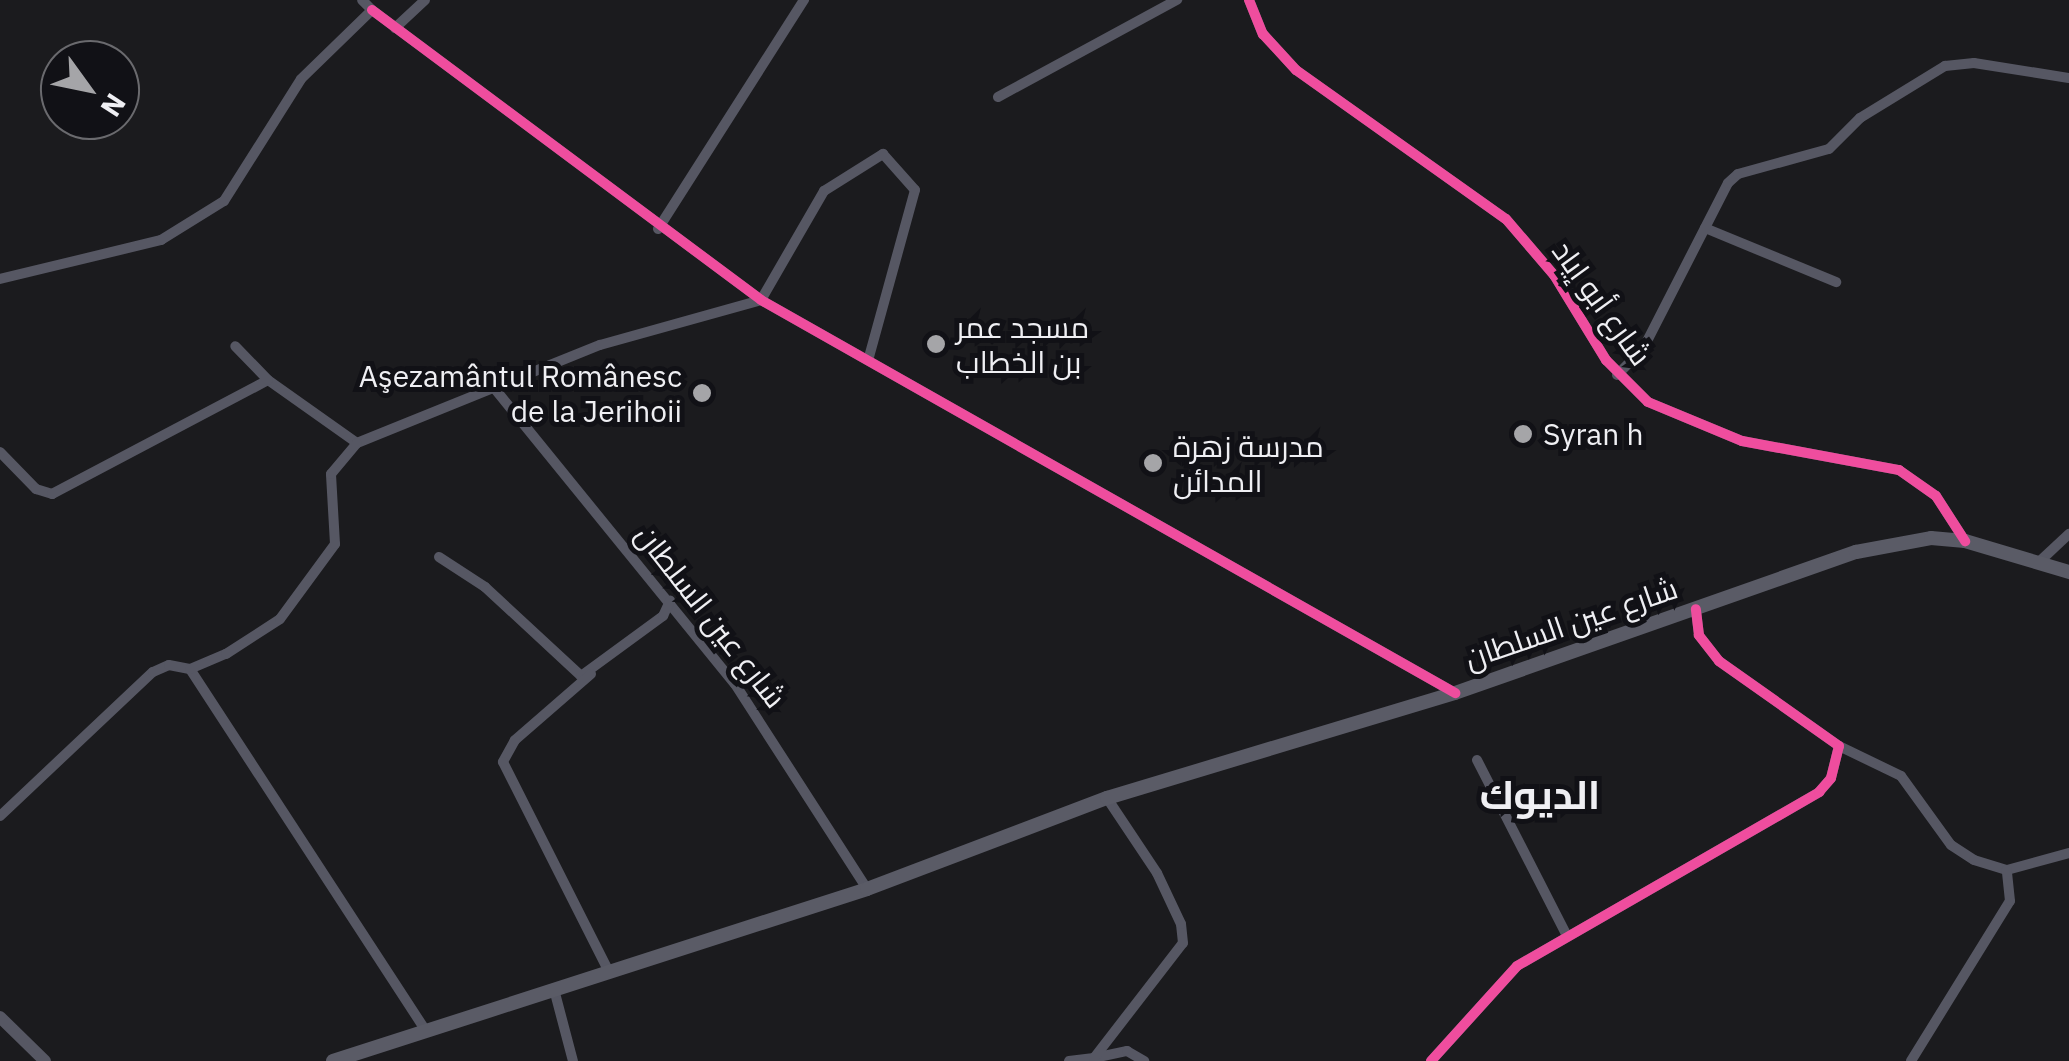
<!DOCTYPE html>
<html>
<head>
<meta charset="utf-8">
<style>
  body { margin:0 }
  #map { position:relative; width:2069px; height:1061px; overflow:hidden; background:#1b1b1e; font-family:"IBM Plex Sans",Cairo,sans-serif }
  div>[style] { position:absolute }
  [style*='--x'] { left:calc(var(--x)*1px); top:calc(var(--y)*1px); width:calc(var(--w)*1px); rotate:calc(var(--a)*1deg) }
  .minor>* { height:10px; margin:-5px; padding:0 5px; transform-origin:5px; border-radius:5px; background:#565763 }
  .tertiary>* { height:12px; margin:-6px; padding:0 6px; transform-origin:6px; border-radius:6px; background:#565763 }
  .secondary>* { height:14px; margin:-7px; padding:0 7px; transform-origin:7px; border-radius:7px; background:#5a5b66 }
  .cycleway>* { height:10px; margin:-5px; padding:0 5px; transform-origin:5px; border-radius:5px; background:#ef4d9e }
  .dots>* { width:28px; height:28px; translate:-50% -50%; box-sizing:border-box; border:5px solid #111116; border-radius:50% }
  span { translate:-50% -50%; white-space:nowrap; text-align:center; line-height:1.15; -webkit-text-stroke:10px #111116; paint-order:stroke }
  .street-label { font-size:30px; color:#efeff3 }
  .poi-label { font-size:30px; color:#efeff3 }
  .left { translate:0 -50%; text-align:left }
  .right { translate:-100% -50%; text-align:right }
  .district-label { font-size:40px; color:#efeff3; font-weight:700 }
  .north { position:absolute; left:40px; top:40px; width:100px; height:100px; box-sizing:border-box; background:#111116; border:2px solid #6a6a6e; border-radius:50%; rotate:123deg; font-size:28px; font-weight:700; line-height:40px; text-align:center; color:#efeff3 }
  .north::after { content:''; display:block; margin:auto; width:35px; height:45px; background:#a5a5a8; clip-path:polygon(50% 0,100% 100%,50% 72%,0 100%) }
</style>
</head>
<body>
<div id="map">
  <div class="minor">
    <div style="--x:1249;--y:0;--w:37;--a:68"></div>
    <div style="--x:1263;--y:34;--w:49;--a:47.5"></div>
    <div style="--x:1296;--y:70;--w:257;--a:35.4"></div>
    <div style="--x:1506;--y:219;--w:74;--a:49.4"></div>
    <div style="--x:1554;--y:275;--w:100;--a:58.5"></div>
    <div style="--x:1606;--y:360;--w:59;--a:45"></div>
    <div style="--x:1648;--y:402;--w:102;--a:22.5"></div>
    <div style="--x:1742;--y:441;--w:160;--a:10.5"></div>
    <div style="--x:1899;--y:470;--w:45;--a:35.1"></div>
    <div style="--x:1936;--y:496;--w:54;--a:57.2"></div>
    <div style="--x:372;--y:10;--w:485;--a:36.7"></div>
    <div style="--x:761;--y:300;--w:798;--a:29.52"></div>
    <div style="--x:395;--y:28;--w:41;--a:-43"></div>
    <div style="--x:998;--y:97;--w:204;--a:-28.5"></div>
    <div style="--x:1705;--y:228;--w:142;--a:22.4"></div>
    <div style="--x:658;--y:229;--w:272;--a:-57.5"></div>
    <div style="--x:0;--y:279;--w:166;--a:-13.6"></div>
    <div style="--x:161;--y:240;--w:74;--a:-31.8"></div>
    <div style="--x:224;--y:201;--w:144;--a:-57.7"></div>
    <div style="--x:301;--y:79;--w:99;--a:-44.2"></div>
    <div style="--x:372;--y:10;--w:14;--a:-135"></div>
    <div style="--x:1617;--y:375;--w:37;--a:-45"></div>
    <div style="--x:1643;--y:349;--w:186;--a:-62.9"></div>
    <div style="--x:1728;--y:183;--w:13;--a:-42"></div>
    <div style="--x:1738;--y:174;--w:94;--a:-15.4"></div>
    <div style="--x:1829;--y:149;--w:44;--a:-45"></div>
    <div style="--x:1860;--y:118;--w:100;--a:-31.5"></div>
    <div style="--x:1945;--y:66;--w:29;--a:-6"></div>
    <div style="--x:1974;--y:63;--w:96;--a:9"></div>
    <div style="--x:268;--y:380;--w:109;--a:35.3"></div>
    <div style="--x:357;--y:443;--w:262;--a:-22"></div>
    <div style="--x:600;--y:345;--w:167;--a:-15.6"></div>
    <div style="--x:761;--y:300;--w:126;--a:-60"></div>
    <div style="--x:824;--y:191;--w:70;--a:-32.1"></div>
    <div style="--x:883;--y:154;--w:48;--a:48.4"></div>
    <div style="--x:915;--y:190;--w:173;--a:105.4"></div>
    <div style="--x:495;--y:389;--w:380;--a:50.9"></div>
    <div style="--x:735;--y:684;--w:244;--a:57.2"></div>
    <div style="--x:0;--y:452;--w:52;--a:45.8"></div>
    <div style="--x:36;--y:489;--w:17;--a:17"></div>
    <div style="--x:52;--y:494;--w:244;--a:-27.8"></div>
    <div style="--x:268;--y:380;--w:47;--a:-134.1"></div>
    <div style="--x:439;--y:557;--w:55;--a:33.1"></div>
    <div style="--x:485;--y:587;--w:131;--a:42.8"></div>
    <div style="--x:581;--y:676;--w:102;--a:-36.2"></div>
    <div style="--x:663;--y:616;--w:17;--a:-65"></div>
    <div style="--x:2040;--y:561;--w:40;--a:-43"></div>
    <div style="--x:190;--y:669;--w:430;--a:56.9"></div>
    <div style="--x:591;--y:674;--w:101;--a:139"></div>
    <div style="--x:515;--y:740;--w:25;--a:119"></div>
    <div style="--x:503;--y:762;--w:233;--a:63.2"></div>
    <div style="--x:1839;--y:746;--w:69;--a:25.8"></div>
    <div style="--x:1901;--y:776;--w:85;--a:54.1"></div>
    <div style="--x:1951;--y:845;--w:27;--a:33"></div>
    <div style="--x:1974;--y:860;--w:34;--a:17"></div>
    <div style="--x:2007;--y:870;--w:64;--a:-15.3"></div>
    <div style="--x:1477;--y:760;--w:198;--a:62.9"></div>
    <div style="--x:0;--y:816;--w:210;--a:-43.3"></div>
    <div style="--x:153;--y:672;--w:17;--a:-24"></div>
    <div style="--x:169;--y:665;--w:21;--a:11"></div>
    <div style="--x:190;--y:669;--w:39;--a:-23"></div>
    <div style="--x:226;--y:654;--w:64;--a:-32.9"></div>
    <div style="--x:280;--y:619;--w:93;--a:-53.7"></div>
    <div style="--x:335;--y:544;--w:70;--a:-93.3"></div>
    <div style="--x:331;--y:474;--w:40;--a:-50"></div>
    <div style="--x:555;--y:993;--w:70;--a:75.2"></div>
    <div style="--x:1094;--y:1058;--w:34;--a:-12"></div>
    <div style="--x:1127;--y:1051;--w:20;--a:30"></div>
    <div style="--x:1069;--y:1061;--w:25;--a:-7"></div>
    <div style="--x:1094;--y:1058;--w:145;--a:-52.3"></div>
    <div style="--x:1183;--y:943;--w:19;--a:-96"></div>
    <div style="--x:1181;--y:924;--w:56;--a:-115.2"></div>
    <div style="--x:1157;--y:873;--w:90;--a:-123.7"></div>
    <div style="--x:1431;--y:1061;--w:128;--a:-47.8"></div>
    <div style="--x:1517;--y:966;--w:349;--a:-29.9"></div>
    <div style="--x:1819;--y:792;--w:18;--a:-49"></div>
    <div style="--x:1831;--y:778;--w:33;--a:-76"></div>
    <div style="--x:1839;--y:746;--w:147;--a:-144.7"></div>
    <div style="--x:1719;--y:661;--w:33;--a:-128"></div>
    <div style="--x:1699;--y:635;--w:26;--a:-97"></div>
    <div style="--x:1911;--y:1061;--w:188;--a:-58.3"></div>
    <div style="--x:2010;--y:901;--w:31;--a:-96"></div>
  </div>
  <div class="tertiary">
    <div style="--x:0;--y:1017;--w:63;--a:44.4"></div>
  </div>
  <div class="secondary">
    <div style="--x:333;--y:1061;--w:561;--a:-17.85"></div>
    <div style="--x:867;--y:889;--w:257;--a:-20.8"></div>
    <div style="--x:1107;--y:798;--w:363;--a:-16.8"></div>
    <div style="--x:1455;--y:693;--w:425;--a:-19.4"></div>
    <div style="--x:1856;--y:552;--w:76;--a:-10.6"></div>
    <div style="--x:1931;--y:538;--w:34;--a:5"></div>
    <div style="--x:1965;--y:541;--w:109;--a:16.6"></div>
  </div>
  <div class="cycleway">
    <div style="--x:1249;--y:0;--w:37;--a:68"></div>
    <div style="--x:1263;--y:34;--w:49;--a:47.5"></div>
    <div style="--x:1296;--y:70;--w:257;--a:35.4"></div>
    <div style="--x:1506;--y:219;--w:74;--a:49.4"></div>
    <div style="--x:1554;--y:275;--w:100;--a:58.5"></div>
    <div style="--x:1606;--y:360;--w:59;--a:45"></div>
    <div style="--x:1648;--y:402;--w:102;--a:22.5"></div>
    <div style="--x:1742;--y:441;--w:160;--a:10.5"></div>
    <div style="--x:1899;--y:470;--w:45;--a:35.1"></div>
    <div style="--x:1936;--y:496;--w:54;--a:57.2"></div>
    <div style="--x:372;--y:10;--w:485;--a:36.7"></div>
    <div style="--x:761;--y:300;--w:798;--a:29.52"></div>
    <div style="--x:1431;--y:1061;--w:128;--a:-47.8"></div>
    <div style="--x:1517;--y:966;--w:349;--a:-29.9"></div>
    <div style="--x:1819;--y:792;--w:18;--a:-49"></div>
    <div style="--x:1831;--y:778;--w:33;--a:-76"></div>
    <div style="--x:1839;--y:746;--w:147;--a:-144.7"></div>
    <div style="--x:1719;--y:661;--w:33;--a:-128"></div>
    <div style="--x:1699;--y:635;--w:26;--a:-97"></div>
  </div>
  <div class="dots">
    <div style="left:936px;top:344px;background:#a5a5a8"></div>
    <div style="left:702px;top:393px;background:#a5a5a8"></div>
    <div style="left:1523px;top:434px;background:#a5a5a8"></div>
    <div style="left:1153px;top:463px;background:#a5a5a8"></div>
  </div>
  <div class="street-label">
    <span style="left:1602px;top:303px;rotate:54deg">شارع أبو إياد</span>
    <span style="left:711px;top:616px;rotate:52deg">شارع عين السلطان</span>
    <span style="left:1571px;top:623px;rotate:-19deg">شارع عين السلطان</span>
  </div>
  <div class="poi-label">
    <span class="left" style="left:956px;top:344px">مسجد عمر<br>بن الخطاب</span>
    <span class="right" style="left:682px;top:393px">Aşezamântul Românesc<br>de la Jerihoii</span>
    <span class="left" style="left:1543px;top:434px">Syran h</span>
    <span class="left" style="left:1173px;top:463px">مدرسة زهرة<br>المدائن</span>
  </div>
  <div class="district-label">
    <span style="left:1540px;top:794px">الديوك</span>
  </div>
  <div class="north">N</div>
</div>
</body>
</html>
